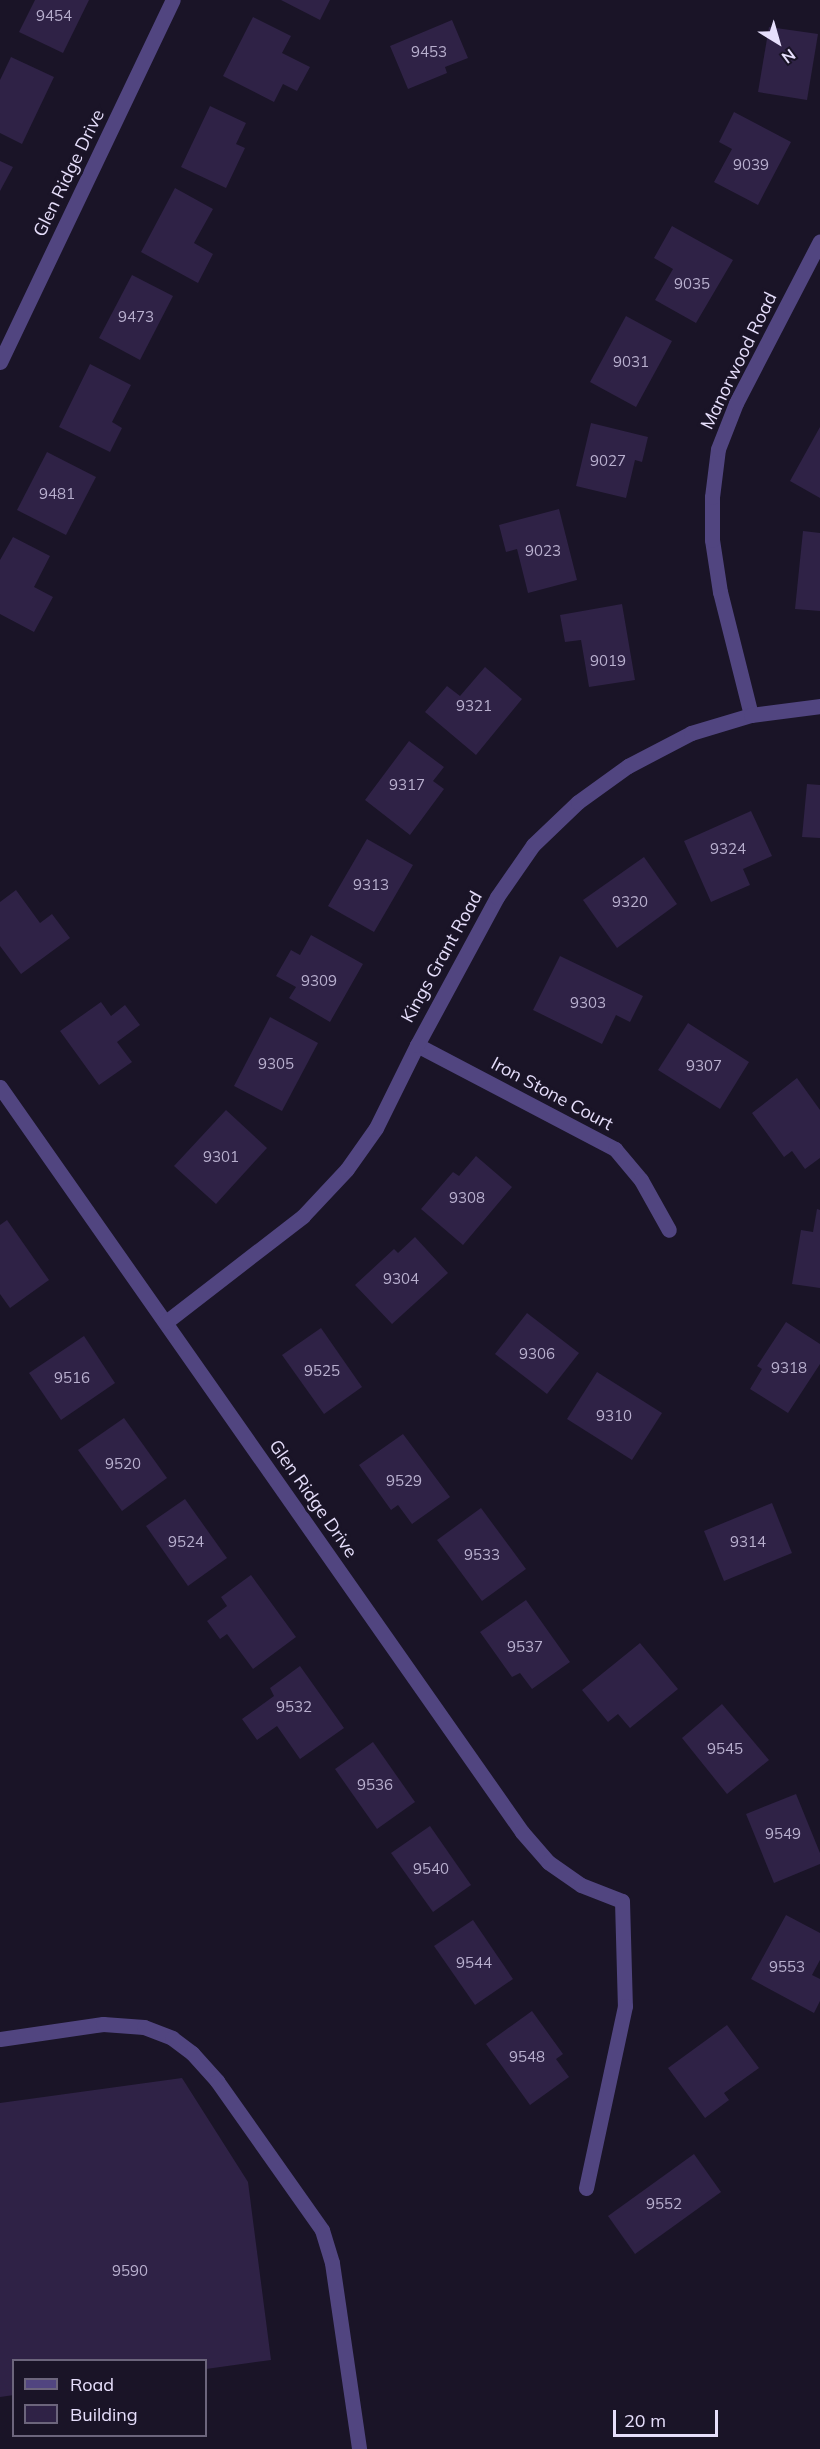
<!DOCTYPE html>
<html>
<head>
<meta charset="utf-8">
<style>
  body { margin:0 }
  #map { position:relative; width:820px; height:2449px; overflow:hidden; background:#1a1427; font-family:Mulish,sans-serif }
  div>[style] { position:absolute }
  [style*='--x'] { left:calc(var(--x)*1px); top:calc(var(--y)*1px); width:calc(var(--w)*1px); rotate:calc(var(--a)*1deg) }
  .building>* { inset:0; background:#2f2246 }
  .minor>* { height:15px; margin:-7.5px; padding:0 7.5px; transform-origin:7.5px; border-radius:7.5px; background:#514580 }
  span { translate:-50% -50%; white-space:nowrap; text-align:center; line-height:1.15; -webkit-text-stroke:6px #1a1427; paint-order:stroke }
  .number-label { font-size:15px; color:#b8afce }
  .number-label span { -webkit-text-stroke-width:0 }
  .street-label { font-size:18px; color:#e6defb }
  .legend { position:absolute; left:12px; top:2359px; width:195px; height:78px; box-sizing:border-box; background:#1a1427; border:2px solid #6c657c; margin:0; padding:8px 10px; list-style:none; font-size:18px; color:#e6defb }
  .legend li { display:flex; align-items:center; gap:12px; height:30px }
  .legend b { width:30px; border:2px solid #6c657c }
  .north { position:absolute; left:748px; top:12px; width:60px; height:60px; -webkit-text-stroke:4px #1a1427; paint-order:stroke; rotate:143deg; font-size:16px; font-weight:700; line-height:24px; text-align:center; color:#e6defb }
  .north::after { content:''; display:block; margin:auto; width:21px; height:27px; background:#e6defb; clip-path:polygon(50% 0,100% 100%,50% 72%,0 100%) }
  .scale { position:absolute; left:613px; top:2410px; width:105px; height:27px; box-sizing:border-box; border:3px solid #e6defb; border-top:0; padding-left:8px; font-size:18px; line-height:21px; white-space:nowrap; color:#e6defb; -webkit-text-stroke:4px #1a1427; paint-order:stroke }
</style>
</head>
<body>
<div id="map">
  <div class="building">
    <div style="clip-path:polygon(35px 0,89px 0,63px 53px,19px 32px)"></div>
    <div style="clip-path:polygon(281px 0,330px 0,320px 20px)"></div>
    <div style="clip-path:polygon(253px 17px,291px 36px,282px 53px,310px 67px,297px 91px,283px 84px,274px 102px,223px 76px)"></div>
    <div style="clip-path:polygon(452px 20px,468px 58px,445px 67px,447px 73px,408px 89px,390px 46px)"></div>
    <div style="clip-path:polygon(769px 27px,818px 34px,807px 100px,758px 92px)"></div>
    <div style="clip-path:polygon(11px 57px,54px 77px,22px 144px,0 133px,0 80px)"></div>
    <div style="clip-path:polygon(210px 106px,246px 123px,236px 144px,245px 148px,226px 188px,181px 167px)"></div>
    <div style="clip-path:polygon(734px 112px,791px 142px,758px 205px,714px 182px,732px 149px,719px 142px)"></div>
    <div style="clip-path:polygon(0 161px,13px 167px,0 191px)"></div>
    <div style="clip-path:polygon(175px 188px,213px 209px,194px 243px,213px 254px,198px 283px,141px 252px)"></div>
    <div style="clip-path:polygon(672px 226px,733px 260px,696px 323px,655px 300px,673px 269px,654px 258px)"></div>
    <div style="clip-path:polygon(132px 275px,173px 296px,140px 360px,99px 338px)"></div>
    <div style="clip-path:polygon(626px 316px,672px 341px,636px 407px,590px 382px)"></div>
    <div style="clip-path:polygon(90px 364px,131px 385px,112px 422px,122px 428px,110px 452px,59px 427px)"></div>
    <div style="clip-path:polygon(591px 423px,648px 437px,642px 462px,635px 460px,626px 498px,576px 486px)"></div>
    <div style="clip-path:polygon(820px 427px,820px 498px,790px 481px)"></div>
    <div style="clip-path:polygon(47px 452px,96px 477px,66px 535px,17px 510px)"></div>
    <div style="clip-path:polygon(559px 509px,577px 580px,528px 593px,517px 549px,506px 552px,499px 525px)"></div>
    <div style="clip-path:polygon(803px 531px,820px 533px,820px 611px,795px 609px)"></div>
    <div style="clip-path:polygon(13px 537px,50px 556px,34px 587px,53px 597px,34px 632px,0 614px,0 560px)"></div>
    <div style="clip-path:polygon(622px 604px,635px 680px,589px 687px,581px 640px,565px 642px,560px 615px)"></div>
    <div style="clip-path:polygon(485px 667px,522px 699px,476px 755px,425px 712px,447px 686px,460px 696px)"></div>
    <div style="clip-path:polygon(409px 741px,444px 767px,433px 781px,444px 789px,410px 835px,365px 800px)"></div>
    <div style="clip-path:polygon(807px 784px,820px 785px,820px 838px,802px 837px)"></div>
    <div style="clip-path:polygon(751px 811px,772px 856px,743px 869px,750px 885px,711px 902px,684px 841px)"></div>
    <div style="clip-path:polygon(367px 839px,413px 865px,374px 932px,328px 906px)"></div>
    <div style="clip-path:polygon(644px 857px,677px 904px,617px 948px,583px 900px)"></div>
    <div style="clip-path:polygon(16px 890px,40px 923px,52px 914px,70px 938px,21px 974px,0 946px,0 902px)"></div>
    <div style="clip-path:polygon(311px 935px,363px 964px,330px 1022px,289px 998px,296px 987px,276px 976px,291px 950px,300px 955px)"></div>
    <div style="clip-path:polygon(560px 956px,643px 996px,630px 1022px,616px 1015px,602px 1044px,533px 1010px)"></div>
    <div style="clip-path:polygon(101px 1002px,111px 1016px,125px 1005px,140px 1025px,117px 1042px,132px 1062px,99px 1085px,60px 1031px)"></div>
    <div style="clip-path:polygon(270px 1017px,318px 1043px,282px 1111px,234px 1086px)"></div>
    <div style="clip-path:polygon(688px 1023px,749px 1062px,720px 1109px,658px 1070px)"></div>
    <div style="clip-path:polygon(797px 1078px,820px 1110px,820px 1158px,805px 1169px,792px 1151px,784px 1157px,752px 1113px)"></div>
    <div style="clip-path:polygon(226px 1110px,267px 1148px,216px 1204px,174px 1166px)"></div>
    <div style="clip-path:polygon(476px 1156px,512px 1187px,463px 1245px,421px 1209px,453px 1172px,459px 1176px)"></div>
    <div style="clip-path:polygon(817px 1209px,820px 1210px,820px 1288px,792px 1284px,801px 1230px,813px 1232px)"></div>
    <div style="clip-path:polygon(7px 1220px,49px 1280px,10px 1308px,0 1294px,0 1225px)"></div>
    <div style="clip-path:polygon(415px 1237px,448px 1273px,392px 1324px,355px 1285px,394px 1249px,398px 1253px)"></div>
    <div style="clip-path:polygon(527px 1313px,579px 1353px,547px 1394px,495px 1354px)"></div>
    <div style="clip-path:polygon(786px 1322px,820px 1344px,820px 1364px,788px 1413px,750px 1389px,762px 1369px,757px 1366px)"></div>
    <div style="clip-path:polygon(321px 1328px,362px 1387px,324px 1414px,282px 1355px)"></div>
    <div style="clip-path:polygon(84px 1336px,115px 1383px,61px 1420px,29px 1373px)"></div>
    <div style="clip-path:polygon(597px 1372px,662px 1413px,632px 1460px,567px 1419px)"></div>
    <div style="clip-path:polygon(124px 1418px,167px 1478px,122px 1511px,78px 1450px)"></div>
    <div style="clip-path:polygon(403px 1434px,450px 1497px,412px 1524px,398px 1505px,391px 1510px,359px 1465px)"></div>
    <div style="clip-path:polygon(185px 1499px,227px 1558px,188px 1586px,146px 1526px)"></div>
    <div style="clip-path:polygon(772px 1503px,792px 1553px,724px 1581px,704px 1531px)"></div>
    <div style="clip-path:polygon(481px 1508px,526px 1569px,482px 1601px,437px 1540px)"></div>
    <div style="clip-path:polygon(251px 1575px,296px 1637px,253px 1669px,227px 1634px,220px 1639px,207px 1621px,227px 1606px,221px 1597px)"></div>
    <div style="clip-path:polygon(526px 1600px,570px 1662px,532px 1689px,520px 1673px,512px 1677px,480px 1632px)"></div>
    <div style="clip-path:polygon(640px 1643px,678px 1689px,630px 1728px,618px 1714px,608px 1722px,582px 1690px)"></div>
    <div style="clip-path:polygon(300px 1666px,344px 1728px,300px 1759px,277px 1726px,257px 1740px,242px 1719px,274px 1696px,270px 1688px)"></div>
    <div style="clip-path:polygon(722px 1704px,769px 1760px,727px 1794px,682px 1738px)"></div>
    <div style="clip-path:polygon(373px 1742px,415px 1802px,377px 1829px,335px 1769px)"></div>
    <div style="clip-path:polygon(796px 1794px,820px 1853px,820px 1864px,774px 1883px,746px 1814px)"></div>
    <div style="clip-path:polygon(430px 1826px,471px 1885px,433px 1912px,391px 1853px)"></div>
    <div style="clip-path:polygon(786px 1915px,820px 1933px,820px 1960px,812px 1975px,820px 1979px,820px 2001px,814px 2013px,751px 1979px)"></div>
    <div style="clip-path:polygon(473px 1920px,513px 1979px,475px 2005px,434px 1946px)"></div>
    <div style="clip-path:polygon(532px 2011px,563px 2054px,556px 2059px,569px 2077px,530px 2105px,486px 2044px)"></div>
    <div style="clip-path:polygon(727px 2025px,759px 2068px,724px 2093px,729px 2100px,705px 2118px,668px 2068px)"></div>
    <div style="clip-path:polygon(182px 2078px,248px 2182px,271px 2360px,206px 2369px,206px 2360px,14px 2360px,14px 2395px,0 2397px,0 2103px)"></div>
    <div style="clip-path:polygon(694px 2154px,721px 2192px,635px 2254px,608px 2216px)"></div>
  </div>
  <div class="minor">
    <div style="--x:0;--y:362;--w:401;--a:-64.5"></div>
    <div style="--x:751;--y:715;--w:127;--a:-104.1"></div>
    <div style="--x:720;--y:592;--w:53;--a:-98.7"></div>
    <div style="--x:712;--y:540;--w:43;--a:-90"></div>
    <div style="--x:712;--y:497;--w:48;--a:-82.9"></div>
    <div style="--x:718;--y:449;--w:49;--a:-68.6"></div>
    <div style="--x:736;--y:403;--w:182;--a:-62.6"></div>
    <div style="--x:417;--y:1045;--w:224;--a:27.7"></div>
    <div style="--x:615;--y:1149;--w:40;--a:50"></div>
    <div style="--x:641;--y:1180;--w:57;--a:60.8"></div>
    <div style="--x:0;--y:1087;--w:910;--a:54.98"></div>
    <div style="--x:522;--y:1832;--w:40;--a:49"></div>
    <div style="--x:548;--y:1862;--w:40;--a:34.9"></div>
    <div style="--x:581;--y:1885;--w:44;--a:21.3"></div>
    <div style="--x:622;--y:1901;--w:105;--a:88.4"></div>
    <div style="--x:625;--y:2006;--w:186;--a:102.1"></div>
    <div style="--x:166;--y:1322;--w:173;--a:-37.7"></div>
    <div style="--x:303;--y:1216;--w:64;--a:-46.9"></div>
    <div style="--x:347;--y:1169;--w:50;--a:-54.7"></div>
    <div style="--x:376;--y:1128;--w:93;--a:-63.7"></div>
    <div style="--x:417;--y:1045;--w:168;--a:-61.6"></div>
    <div style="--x:497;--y:897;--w:63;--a:-55.3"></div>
    <div style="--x:533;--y:845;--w:62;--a:-43.7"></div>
    <div style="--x:578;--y:802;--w:62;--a:-35.8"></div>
    <div style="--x:628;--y:766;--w:71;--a:-27.6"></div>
    <div style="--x:691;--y:733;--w:63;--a:-16.7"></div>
    <div style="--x:751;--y:715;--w:70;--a:-7.4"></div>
    <div style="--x:0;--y:2039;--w:104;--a:-8.3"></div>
    <div style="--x:103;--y:2024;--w:41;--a:4.2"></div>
    <div style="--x:144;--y:2027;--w:30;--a:21"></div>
    <div style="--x:172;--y:2038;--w:25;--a:37"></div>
    <div style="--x:192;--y:2053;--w:38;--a:48"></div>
    <div style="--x:217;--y:2081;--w:182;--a:54.8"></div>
    <div style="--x:322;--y:2230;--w:34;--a:73"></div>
    <div style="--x:332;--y:2263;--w:188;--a:81.7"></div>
  </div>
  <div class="number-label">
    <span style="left:54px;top:16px">9454</span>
    <span style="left:429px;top:52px">9453</span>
    <span style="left:751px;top:165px">9039</span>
    <span style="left:692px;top:284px">9035</span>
    <span style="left:136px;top:317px">9473</span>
    <span style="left:631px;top:362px">9031</span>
    <span style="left:608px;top:461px">9027</span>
    <span style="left:57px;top:494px">9481</span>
    <span style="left:543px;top:551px">9023</span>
    <span style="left:608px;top:661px">9019</span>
    <span style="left:474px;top:706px">9321</span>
    <span style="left:407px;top:785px">9317</span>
    <span style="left:728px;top:849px">9324</span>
    <span style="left:371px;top:885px">9313</span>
    <span style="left:630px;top:902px">9320</span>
    <span style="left:319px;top:981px">9309</span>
    <span style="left:588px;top:1003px">9303</span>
    <span style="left:276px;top:1064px">9305</span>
    <span style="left:704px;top:1066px">9307</span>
    <span style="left:221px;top:1157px">9301</span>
    <span style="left:467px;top:1198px">9308</span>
    <span style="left:401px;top:1279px">9304</span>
    <span style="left:537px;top:1354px">9306</span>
    <span style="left:789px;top:1368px">9318</span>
    <span style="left:322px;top:1371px">9525</span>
    <span style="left:72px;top:1378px">9516</span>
    <span style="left:614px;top:1416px">9310</span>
    <span style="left:123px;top:1464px">9520</span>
    <span style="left:404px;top:1481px">9529</span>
    <span style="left:186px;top:1542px">9524</span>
    <span style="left:748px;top:1542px">9314</span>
    <span style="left:482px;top:1555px">9533</span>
    <span style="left:525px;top:1647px">9537</span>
    <span style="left:294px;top:1707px">9532</span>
    <span style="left:725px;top:1749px">9545</span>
    <span style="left:375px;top:1785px">9536</span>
    <span style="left:783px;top:1834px">9549</span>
    <span style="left:431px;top:1869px">9540</span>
    <span style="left:474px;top:1963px">9544</span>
    <span style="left:787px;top:1967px">9553</span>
    <span style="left:527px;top:2057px">9548</span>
    <span style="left:664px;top:2204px">9552</span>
    <span style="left:130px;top:2271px">9590</span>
  </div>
  <div class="street-label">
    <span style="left:69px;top:173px;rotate:-64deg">Glen Ridge Drive</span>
    <span style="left:739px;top:361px;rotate:-64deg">Manorwood Road</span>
    <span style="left:442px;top:957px;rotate:-61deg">Kings Grant Road</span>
    <span style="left:552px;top:1094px;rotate:28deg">Iron Stone Court</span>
    <span style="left:313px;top:1499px;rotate:55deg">Glen Ridge Drive</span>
  </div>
  <ul class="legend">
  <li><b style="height:8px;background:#514580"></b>Road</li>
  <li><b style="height:16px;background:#2f2246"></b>Building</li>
  </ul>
  <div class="north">N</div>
  <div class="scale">20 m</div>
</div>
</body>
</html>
